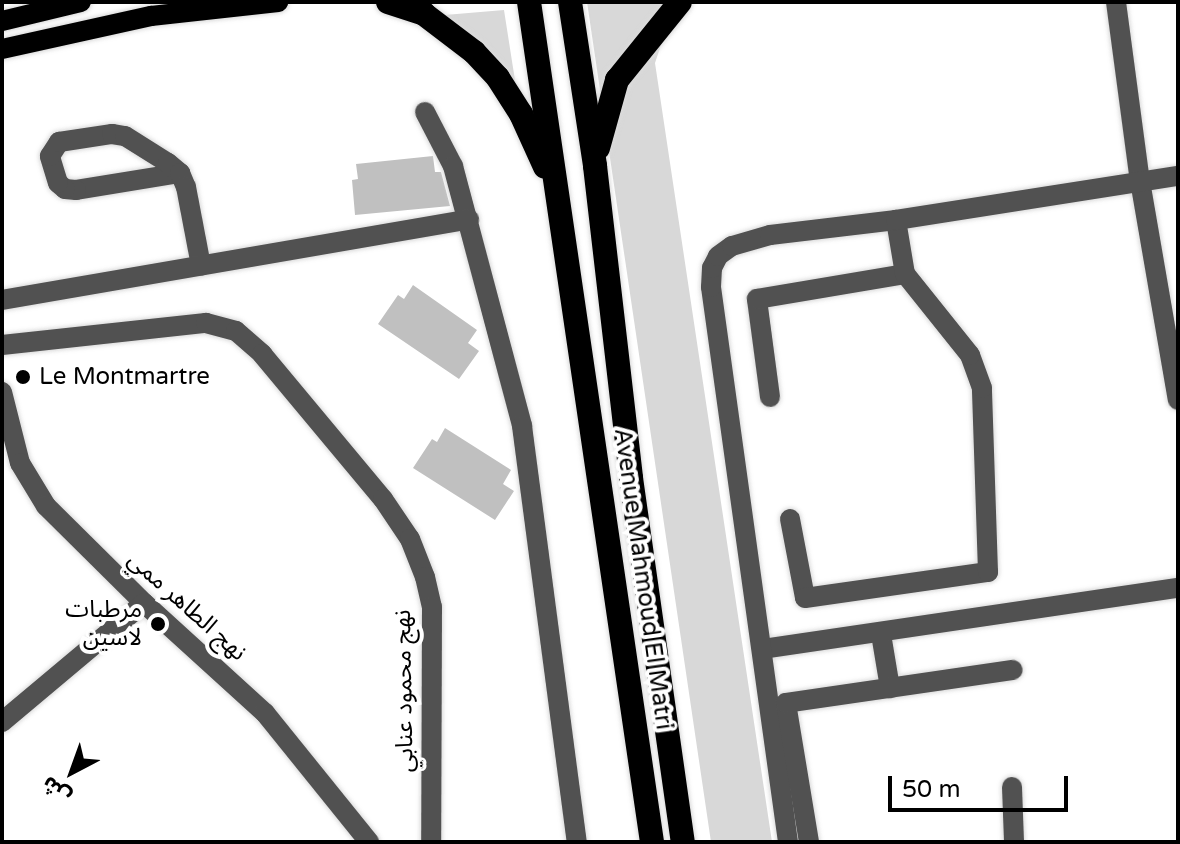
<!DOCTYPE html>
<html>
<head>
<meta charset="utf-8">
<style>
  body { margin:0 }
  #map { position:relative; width:1180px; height:844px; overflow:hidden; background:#fff; font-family:"Varela Round","Noto Sans Arabic",sans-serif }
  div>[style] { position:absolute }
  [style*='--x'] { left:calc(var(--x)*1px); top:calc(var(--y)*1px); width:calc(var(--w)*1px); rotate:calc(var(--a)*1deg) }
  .green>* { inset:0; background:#d8d8d8 }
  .building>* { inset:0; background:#c0c0c0 }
  .roads { filter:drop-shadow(0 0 2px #dbdbdb) drop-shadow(0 0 2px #dbdbdb) }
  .minor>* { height:20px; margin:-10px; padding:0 10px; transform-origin:10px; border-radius:10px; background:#515151 }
  .major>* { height:20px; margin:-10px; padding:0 10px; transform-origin:10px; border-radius:10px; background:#000 }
  .highway>* { height:24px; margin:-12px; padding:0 12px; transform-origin:12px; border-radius:12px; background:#000 }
  .dots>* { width:22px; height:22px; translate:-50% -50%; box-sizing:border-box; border:4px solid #fff; border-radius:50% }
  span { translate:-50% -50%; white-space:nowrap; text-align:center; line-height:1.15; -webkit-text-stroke:8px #fff; paint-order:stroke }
  .poi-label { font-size:24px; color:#000 }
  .left { translate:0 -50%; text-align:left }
  .right { translate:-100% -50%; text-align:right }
  .street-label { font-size:24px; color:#000 }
  .frame { position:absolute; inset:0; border:4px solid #000; pointer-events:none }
  .north { position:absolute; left:32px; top:732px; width:80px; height:80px; -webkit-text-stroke:6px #fff; paint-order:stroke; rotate:221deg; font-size:22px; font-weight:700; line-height:32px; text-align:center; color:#000 }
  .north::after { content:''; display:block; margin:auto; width:28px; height:36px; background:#000; clip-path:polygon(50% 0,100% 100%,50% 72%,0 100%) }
  .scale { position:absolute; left:888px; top:776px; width:180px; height:36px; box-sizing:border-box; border:4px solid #000; border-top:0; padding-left:10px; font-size:24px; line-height:28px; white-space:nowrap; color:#000; -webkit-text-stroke:6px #fff; paint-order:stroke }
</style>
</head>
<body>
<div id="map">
  <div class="green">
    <div style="clip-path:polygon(587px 2px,675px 2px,655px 63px,772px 842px,711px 842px)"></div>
    <div style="clip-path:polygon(504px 10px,516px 87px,433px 16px)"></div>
  </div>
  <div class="building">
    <div style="clip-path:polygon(433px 156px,435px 172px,441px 172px,450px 206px,355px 215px,352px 180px,358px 179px,356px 164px)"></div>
    <div style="clip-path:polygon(413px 285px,477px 330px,468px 343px,479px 351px,459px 379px,378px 324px,398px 295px,404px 299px)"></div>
    <div style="clip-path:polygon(445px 428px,511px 470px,503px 484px,514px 491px,495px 520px,413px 468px,432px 439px,437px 442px)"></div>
  </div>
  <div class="roads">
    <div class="minor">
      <div style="--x:1116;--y:2;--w:181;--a:82.4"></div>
      <div style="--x:1140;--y:181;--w:222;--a:80.2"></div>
      <div style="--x:425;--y:112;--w:61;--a:62.6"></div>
      <div style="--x:453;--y:166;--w:269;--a:75.1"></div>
      <div style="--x:522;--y:426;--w:420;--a:82.5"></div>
      <div style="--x:180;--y:173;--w:105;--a:170.7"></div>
      <div style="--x:76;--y:190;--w:11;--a:-175"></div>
      <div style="--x:65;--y:189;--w:9;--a:-139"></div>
      <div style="--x:58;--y:183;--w:28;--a:-107"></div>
      <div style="--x:50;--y:156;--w:17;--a:-57"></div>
      <div style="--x:59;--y:142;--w:54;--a:-8.6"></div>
      <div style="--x:112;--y:134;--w:13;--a:9"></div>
      <div style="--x:125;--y:136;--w:51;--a:32.1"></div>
      <div style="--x:168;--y:163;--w:16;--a:40"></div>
      <div style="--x:180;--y:173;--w:15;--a:67"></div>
      <div style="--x:186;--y:187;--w:80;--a:79.2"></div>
      <div style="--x:2;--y:300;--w:474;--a:-9.8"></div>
      <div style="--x:2;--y:345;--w:205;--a:-6.2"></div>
      <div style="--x:206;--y:323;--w:31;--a:15"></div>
      <div style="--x:236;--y:331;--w:35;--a:41"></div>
      <div style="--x:262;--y:354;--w:189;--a:50.2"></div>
      <div style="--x:383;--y:499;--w:48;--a:56"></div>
      <div style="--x:410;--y:539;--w:41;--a:68.5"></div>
      <div style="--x:425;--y:577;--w:31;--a:77"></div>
      <div style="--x:432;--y:607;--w:235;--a:90.2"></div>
      <div style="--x:2;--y:392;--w:73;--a:75.8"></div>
      <div style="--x:20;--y:463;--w:50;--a:58.8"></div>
      <div style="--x:46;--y:506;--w:138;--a:44.7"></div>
      <div style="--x:144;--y:603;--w:164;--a:42.3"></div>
      <div style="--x:265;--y:713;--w:166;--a:51.1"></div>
      <div style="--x:770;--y:397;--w:99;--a:-97.6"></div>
      <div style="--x:757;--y:299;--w:150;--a:-9.6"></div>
      <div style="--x:790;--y:519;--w:80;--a:79.2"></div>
      <div style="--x:805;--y:598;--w:185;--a:-8.1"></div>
      <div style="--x:988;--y:572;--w:184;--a:-91.9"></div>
      <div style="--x:982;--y:388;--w:35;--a:-110"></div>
      <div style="--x:970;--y:355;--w:104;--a:-128.7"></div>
      <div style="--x:905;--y:274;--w:55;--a:-99.5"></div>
      <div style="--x:881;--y:634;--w:55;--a:80.5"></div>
      <div style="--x:763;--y:649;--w:419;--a:-8.4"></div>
      <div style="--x:2;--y:722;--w:185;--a:-40"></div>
      <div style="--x:1012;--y:787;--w:55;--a:87.9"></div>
      <div style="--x:788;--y:842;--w:560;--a:-97.9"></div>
      <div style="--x:711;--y:287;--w:19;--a:-87"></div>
      <div style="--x:712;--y:268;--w:13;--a:-63"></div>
      <div style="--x:718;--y:256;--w:17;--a:-36"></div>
      <div style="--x:732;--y:246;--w:40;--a:-16"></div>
      <div style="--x:770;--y:235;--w:127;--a:-6.8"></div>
      <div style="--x:896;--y:220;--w:285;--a:-8.9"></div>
      <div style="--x:809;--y:842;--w:141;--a:-99.4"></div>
      <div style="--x:786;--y:703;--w:229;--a:-8.3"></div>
    </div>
    <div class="major">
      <div style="--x:2;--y:21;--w:81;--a:-13.5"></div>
      <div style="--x:2;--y:49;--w:153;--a:-12.5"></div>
      <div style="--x:151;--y:16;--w:128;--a:-6.3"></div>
    </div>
    <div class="highway">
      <div style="--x:388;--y:2;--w:38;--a:18"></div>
      <div style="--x:424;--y:14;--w:63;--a:37.2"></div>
      <div style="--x:474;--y:52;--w:35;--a:47"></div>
      <div style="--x:498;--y:78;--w:43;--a:57.4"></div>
      <div style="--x:521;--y:114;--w:58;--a:65.6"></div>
      <div style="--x:529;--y:2;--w:849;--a:81.67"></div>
      <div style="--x:570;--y:2;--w:166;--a:81.3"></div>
      <div style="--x:595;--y:166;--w:314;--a:83.4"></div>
      <div style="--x:631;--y:478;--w:368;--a:81.9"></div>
      <div style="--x:598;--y:148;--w:71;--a:-74.4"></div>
      <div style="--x:617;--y:80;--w:100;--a:-51.1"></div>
    </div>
  </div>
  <div class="dots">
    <div style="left:23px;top:377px;background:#000"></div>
    <div style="left:158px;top:624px;background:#000"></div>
  </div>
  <div class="poi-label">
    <span class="left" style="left:39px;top:377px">Le Montmartre</span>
    <span class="right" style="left:142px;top:624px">مرطبات<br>لاسين</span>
  </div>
  <div class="street-label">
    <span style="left:643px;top:579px;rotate:82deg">Avenue Mahmoud El Matri</span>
    <span style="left:187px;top:606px;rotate:42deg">نهج الطاهر ممي</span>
    <span style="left:404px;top:691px;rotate:-91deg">نهج محمود عنابي</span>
  </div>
  <div class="frame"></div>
  <div class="north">ش</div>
  <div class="scale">50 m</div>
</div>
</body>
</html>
